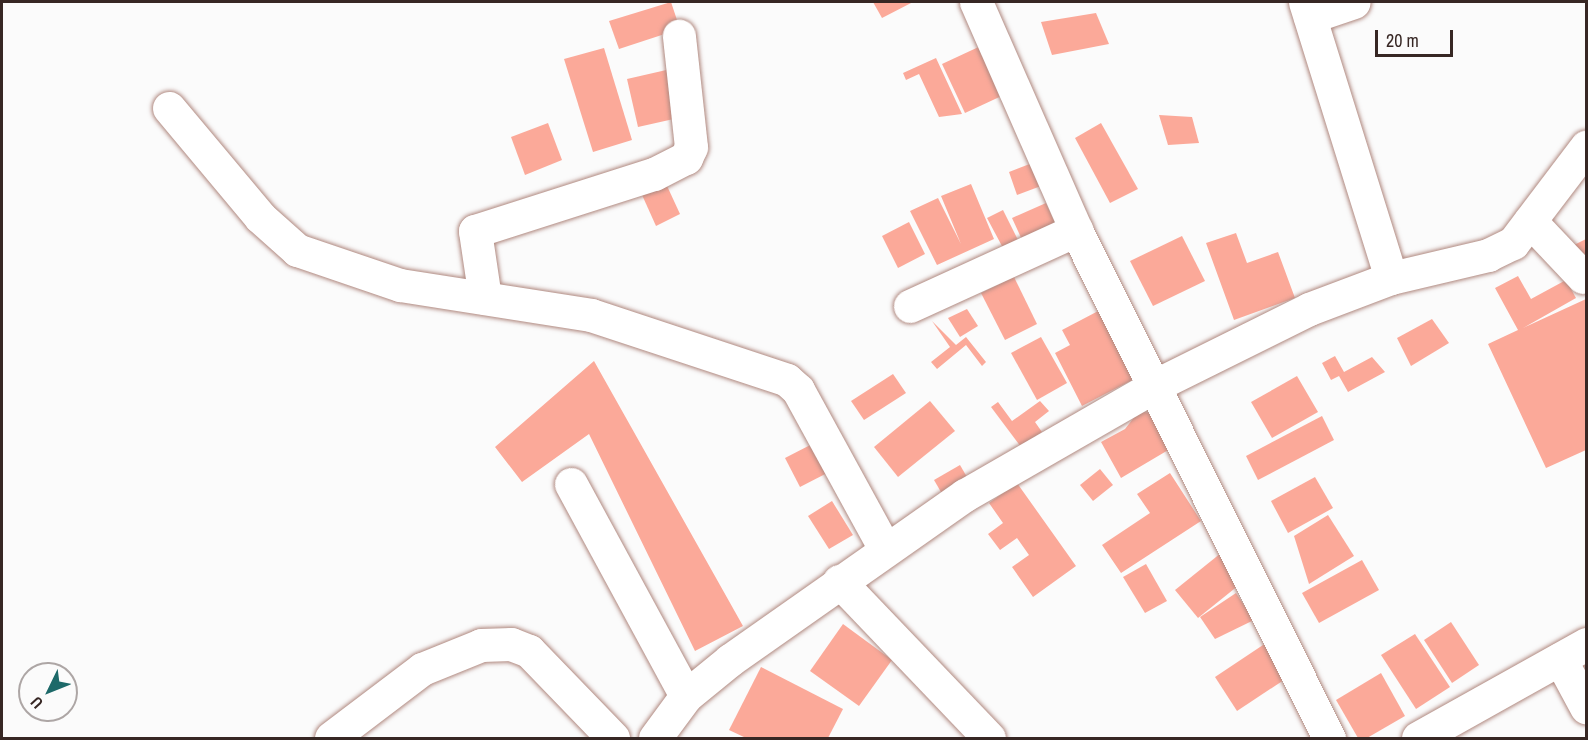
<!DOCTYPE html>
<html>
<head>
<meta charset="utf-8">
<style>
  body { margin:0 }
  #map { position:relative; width:1588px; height:740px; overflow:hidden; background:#fbfbfb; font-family:"Archivo Narrow",sans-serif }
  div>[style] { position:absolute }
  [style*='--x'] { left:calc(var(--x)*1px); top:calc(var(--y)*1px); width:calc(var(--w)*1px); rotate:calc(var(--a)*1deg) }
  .building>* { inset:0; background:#fba999 }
  .roads { filter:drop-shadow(0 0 2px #b08980) drop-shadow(0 0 2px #b08980) }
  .minor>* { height:33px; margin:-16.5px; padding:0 16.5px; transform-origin:16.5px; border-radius:16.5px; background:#fff }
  span { translate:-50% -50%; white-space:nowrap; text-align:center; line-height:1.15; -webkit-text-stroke:5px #fbfbfb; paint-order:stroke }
  .frame { position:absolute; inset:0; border:3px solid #372724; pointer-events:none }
  .north { position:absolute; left:18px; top:662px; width:60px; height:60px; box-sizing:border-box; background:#fbfbfb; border:2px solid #ada6a5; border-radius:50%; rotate:227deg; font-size:16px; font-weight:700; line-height:24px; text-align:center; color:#372724 }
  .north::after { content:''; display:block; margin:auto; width:21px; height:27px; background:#1d6969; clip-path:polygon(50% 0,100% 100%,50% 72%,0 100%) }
  .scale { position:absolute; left:1375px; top:30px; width:78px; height:27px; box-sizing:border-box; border:3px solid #372724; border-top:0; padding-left:8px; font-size:18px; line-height:21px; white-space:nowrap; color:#372724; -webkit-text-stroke:4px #fbfbfb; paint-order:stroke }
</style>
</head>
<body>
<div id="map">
  <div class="building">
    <div style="clip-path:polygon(671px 2px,680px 29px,619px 49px,609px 21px)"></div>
    <div style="clip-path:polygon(873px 2px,913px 2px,882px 18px)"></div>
    <div style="clip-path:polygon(1096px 13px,1109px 44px,1052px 55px,1041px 22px)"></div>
    <div style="clip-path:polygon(985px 44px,1008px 93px,965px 113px,942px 64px)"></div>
    <div style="clip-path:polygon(604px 48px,632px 140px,593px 152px,564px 59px)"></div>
    <div style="clip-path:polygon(936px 58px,962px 114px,939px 117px,919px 74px,906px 80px,903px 73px)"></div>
    <div style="clip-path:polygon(675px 68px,687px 116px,638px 127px,627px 79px)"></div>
    <div style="clip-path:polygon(1159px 115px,1192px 117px,1199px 143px,1168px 145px)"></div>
    <div style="clip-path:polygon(548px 123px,562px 160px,525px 175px,511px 137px)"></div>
    <div style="clip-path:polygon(1101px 123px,1138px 189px,1110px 203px,1075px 138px)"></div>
    <div style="clip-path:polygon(1040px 160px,1049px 183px,1017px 195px,1009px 172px)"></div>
    <div style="clip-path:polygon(662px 175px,680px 214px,656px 226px,638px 186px)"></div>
    <div style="clip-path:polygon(971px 184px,994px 239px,937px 265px,910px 211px,938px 198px,961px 244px,941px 196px)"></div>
    <div style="clip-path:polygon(1046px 203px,1058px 230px,1024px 244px,1012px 218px)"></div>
    <div style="clip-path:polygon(1003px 210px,1018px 240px,1003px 248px,987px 218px)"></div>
    <div style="clip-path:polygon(909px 222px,925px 254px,898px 268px,882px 236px)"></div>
    <div style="clip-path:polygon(1236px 233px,1247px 263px,1278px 252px,1295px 298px,1234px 320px,1206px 243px)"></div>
    <div style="clip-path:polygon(1182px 236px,1205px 281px,1153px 306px,1130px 261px)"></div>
    <div style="clip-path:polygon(1586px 239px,1586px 283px,1570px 247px)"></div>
    <div style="clip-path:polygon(1518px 276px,1531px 299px,1566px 280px,1576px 298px,1523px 328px,1586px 299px,1586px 450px,1546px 468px,1488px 344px,1518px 330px,1495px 288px)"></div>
    <div style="clip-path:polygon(1014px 277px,1037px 324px,1005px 340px,981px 293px)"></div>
    <div style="clip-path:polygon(967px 309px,978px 326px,960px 337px,948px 318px)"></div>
    <div style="clip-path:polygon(1102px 309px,1138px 377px,1082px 406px,1055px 353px,1070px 345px,1062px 330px)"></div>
    <div style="clip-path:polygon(1432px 319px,1449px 343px,1411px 366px,1397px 338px)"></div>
    <div style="clip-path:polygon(932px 321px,956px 345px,966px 337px,986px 362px,982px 366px,966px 345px,937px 369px,931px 362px,950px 347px)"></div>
    <div style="clip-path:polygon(1041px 337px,1067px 383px,1037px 400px,1011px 353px)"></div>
    <div style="clip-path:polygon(1335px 356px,1344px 372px,1372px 357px,1385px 372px,1348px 392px,1339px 376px,1331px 380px,1322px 363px)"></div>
    <div style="clip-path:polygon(594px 361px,743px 626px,695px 651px,589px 434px,522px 482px,495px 447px)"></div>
    <div style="clip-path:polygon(893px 374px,906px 393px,864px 420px,851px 401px)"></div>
    <div style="clip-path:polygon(1297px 376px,1318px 412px,1272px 438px,1251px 402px)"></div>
    <div style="clip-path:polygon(930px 401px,955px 431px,898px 477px,874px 447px)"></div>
    <div style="clip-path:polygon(1040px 401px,1049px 411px,1035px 422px,1042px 432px,1021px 447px,991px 407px,998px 402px,1012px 421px)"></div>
    <div style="clip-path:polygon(1139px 411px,1149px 413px,1175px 446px,1121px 478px,1101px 442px,1125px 429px)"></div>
    <div style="clip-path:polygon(1322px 416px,1334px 440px,1258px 480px,1246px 456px)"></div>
    <div style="clip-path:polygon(818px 441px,833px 470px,800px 487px,785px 458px)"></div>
    <div style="clip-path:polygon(960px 465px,971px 484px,945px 499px,934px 480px)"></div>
    <div style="clip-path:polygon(1100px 469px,1113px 485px,1093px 501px,1080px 485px)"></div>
    <div style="clip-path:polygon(1170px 473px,1201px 521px,1121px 573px,1102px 545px,1150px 513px,1137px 494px)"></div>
    <div style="clip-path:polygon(1315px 477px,1333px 508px,1288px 533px,1271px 501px)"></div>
    <div style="clip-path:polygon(1017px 483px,1076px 566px,1033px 597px,1012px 567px,1029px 555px,1017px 538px,1000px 550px,988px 534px,1003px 523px,989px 503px)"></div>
    <div style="clip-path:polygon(832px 501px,853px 535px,829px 549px,808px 516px)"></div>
    <div style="clip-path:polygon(1328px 515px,1354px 556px,1309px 584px,1294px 536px)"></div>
    <div style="clip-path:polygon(1221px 553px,1244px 581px,1198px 618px,1175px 590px)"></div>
    <div style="clip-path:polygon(1362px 560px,1379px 590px,1319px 623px,1302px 593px)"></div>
    <div style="clip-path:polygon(1146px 564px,1167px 601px,1145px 613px,1123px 577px)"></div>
    <div style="clip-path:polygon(1236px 593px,1254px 620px,1215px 639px,1200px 617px)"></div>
    <div style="clip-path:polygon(1451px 622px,1479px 665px,1452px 683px,1424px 640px)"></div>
    <div style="clip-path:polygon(843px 624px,892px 660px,859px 706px,810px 671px)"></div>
    <div style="clip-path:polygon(1415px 634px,1450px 687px,1416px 709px,1381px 655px)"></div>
    <div style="clip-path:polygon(1266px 643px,1296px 672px,1237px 711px,1215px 677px)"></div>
    <div style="clip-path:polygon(761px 667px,843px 709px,828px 738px,746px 738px,729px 730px)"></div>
    <div style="clip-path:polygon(1381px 673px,1405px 716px,1367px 738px,1358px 738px,1336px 700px)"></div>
  </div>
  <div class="roads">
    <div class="minor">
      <div style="--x:976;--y:2;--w:249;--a:66.3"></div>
      <div style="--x:1076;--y:230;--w:568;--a:63.53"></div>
      <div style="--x:1305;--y:2;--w:289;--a:72.7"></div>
      <div style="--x:1310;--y:17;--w:46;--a:-18.8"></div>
      <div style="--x:169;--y:108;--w:142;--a:50.1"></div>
      <div style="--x:260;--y:217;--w:50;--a:41.7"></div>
      <div style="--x:297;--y:250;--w:109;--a:18.8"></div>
      <div style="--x:400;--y:285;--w:193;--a:8.9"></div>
      <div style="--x:591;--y:315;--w:206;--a:18.3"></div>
      <div style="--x:787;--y:380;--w:15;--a:42"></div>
      <div style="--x:798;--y:390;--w:181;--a:61.3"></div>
      <div style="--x:1530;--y:221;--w:77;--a:46.6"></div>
      <div style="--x:485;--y:298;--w:68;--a:-98.5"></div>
      <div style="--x:475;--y:231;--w:188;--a:-17.7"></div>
      <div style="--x:654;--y:174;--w:36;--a:-27"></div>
      <div style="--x:686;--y:158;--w:12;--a:-66"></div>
      <div style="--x:691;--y:147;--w:112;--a:-96.2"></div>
      <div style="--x:910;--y:306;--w:183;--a:-24.6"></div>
      <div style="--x:571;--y:484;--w:241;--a:61.5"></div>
      <div style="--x:839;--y:581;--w:217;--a:46.3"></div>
      <div style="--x:1560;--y:659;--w:55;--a:61.6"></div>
      <div style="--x:331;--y:738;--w:114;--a:-37.2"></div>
      <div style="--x:422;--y:669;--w:64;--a:-22.1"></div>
      <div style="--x:481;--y:645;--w:30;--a:-2"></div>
      <div style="--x:511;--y:644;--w:19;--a:21"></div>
      <div style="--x:529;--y:651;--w:121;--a:46"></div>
      <div style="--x:655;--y:738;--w:52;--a:-53.6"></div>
      <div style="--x:686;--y:696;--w:57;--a:-39.3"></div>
      <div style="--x:730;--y:660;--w:287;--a:-35.1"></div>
      <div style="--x:965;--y:495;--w:220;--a:-29.9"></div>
      <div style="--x:1156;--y:385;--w:171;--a:-26.4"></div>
      <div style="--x:1309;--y:309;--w:88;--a:-20.7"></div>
      <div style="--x:1391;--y:278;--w:100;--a:-13.3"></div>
      <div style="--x:1488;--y:255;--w:28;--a:-26"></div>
      <div style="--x:1513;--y:243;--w:121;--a:-52.8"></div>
      <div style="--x:1418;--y:738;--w:193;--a:-29.2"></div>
    </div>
  </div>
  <div class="frame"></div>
  <div class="north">U</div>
  <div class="scale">20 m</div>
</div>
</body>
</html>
